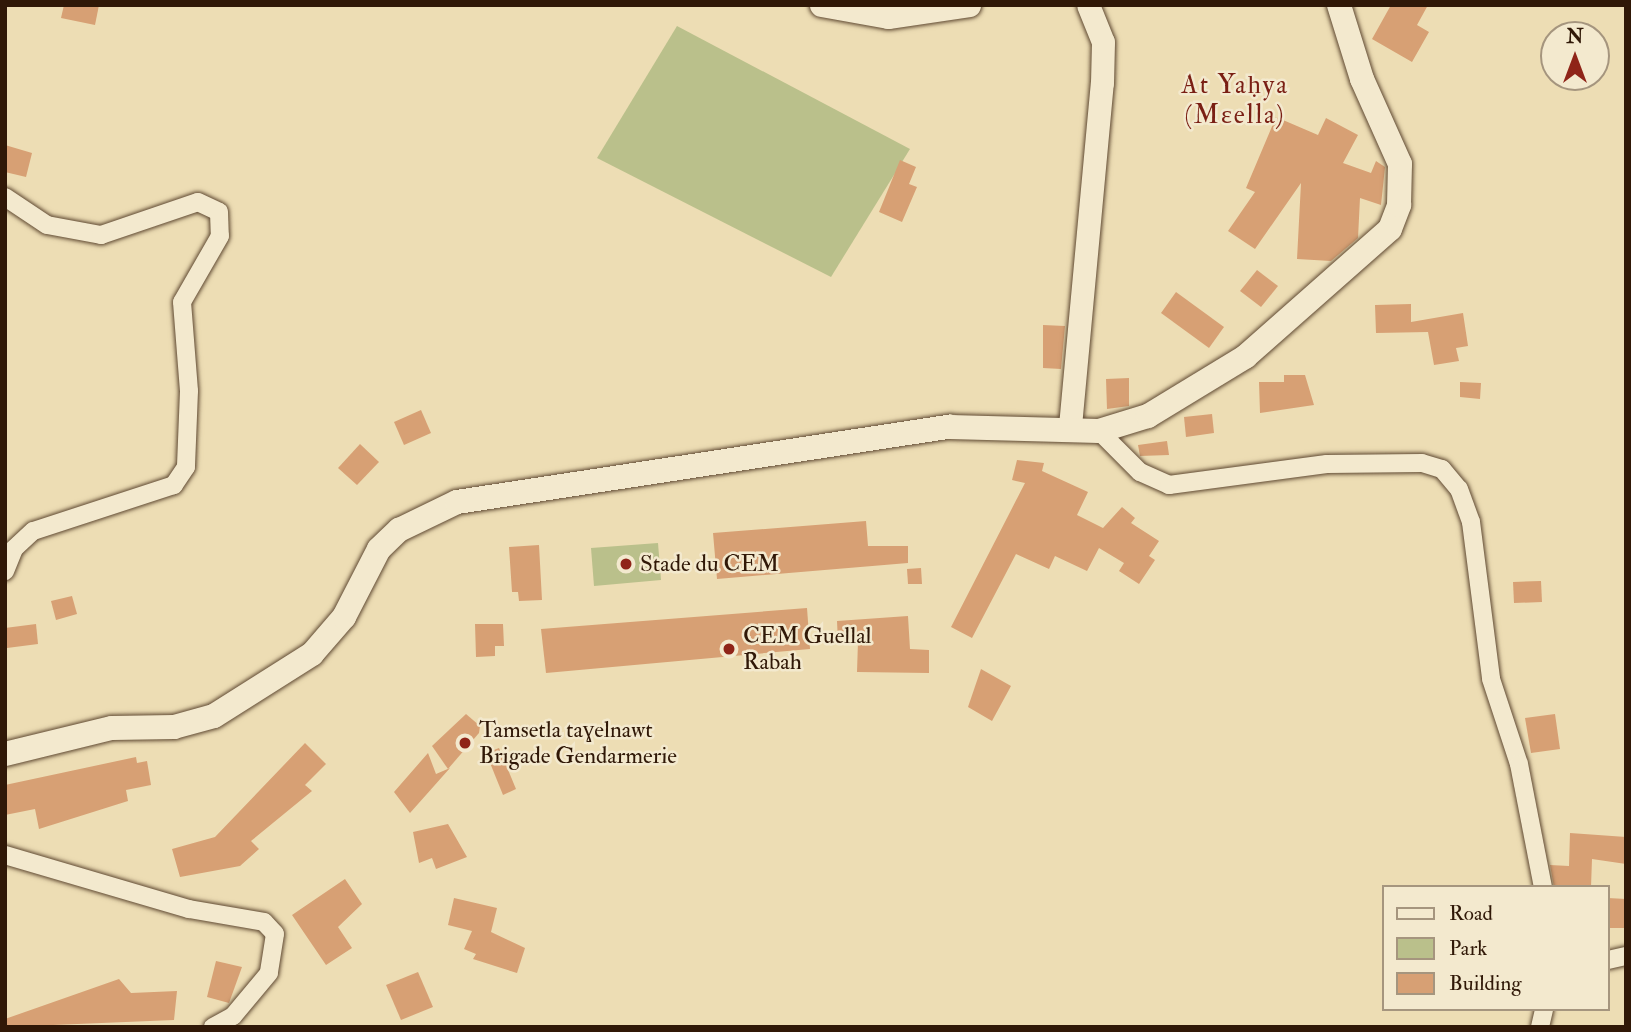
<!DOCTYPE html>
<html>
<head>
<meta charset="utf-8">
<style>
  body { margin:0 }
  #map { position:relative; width:1631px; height:1032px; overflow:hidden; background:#edddb4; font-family:"IM FELL Double Pica",serif }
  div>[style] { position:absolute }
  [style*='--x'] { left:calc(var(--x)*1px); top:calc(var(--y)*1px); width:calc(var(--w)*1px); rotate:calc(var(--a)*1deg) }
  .green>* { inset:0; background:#bac08b }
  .building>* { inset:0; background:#d7a074 }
  .roads { filter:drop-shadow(0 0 2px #5f4932) drop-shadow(0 0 2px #5f4932) }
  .minor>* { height:18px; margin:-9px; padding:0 9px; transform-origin:9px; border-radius:9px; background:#f3e9ce }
  .tertiary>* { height:23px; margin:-11.5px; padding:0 11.5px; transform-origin:11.5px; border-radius:11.5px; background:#f3e9ce }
  .secondary>* { height:24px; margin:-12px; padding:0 12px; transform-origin:12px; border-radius:12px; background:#f3e9ce }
  .dots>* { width:19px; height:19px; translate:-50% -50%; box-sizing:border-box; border:4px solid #f3e9ce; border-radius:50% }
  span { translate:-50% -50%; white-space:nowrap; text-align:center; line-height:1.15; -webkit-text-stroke:5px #f3e9ce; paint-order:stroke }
  .poi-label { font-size:23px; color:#301807 }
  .left { translate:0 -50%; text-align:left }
  .quarter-label { font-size:26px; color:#7a1f14; letter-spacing:2px }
  .frame { position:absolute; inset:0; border:7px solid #301807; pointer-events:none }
  .legend { position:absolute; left:1382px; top:885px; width:228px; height:126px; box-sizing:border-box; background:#f3e9ce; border:2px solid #a5957e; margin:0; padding:9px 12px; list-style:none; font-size:21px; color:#301807 }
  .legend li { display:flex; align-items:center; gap:14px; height:35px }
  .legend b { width:35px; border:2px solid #a5957e }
  .north { position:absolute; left:1540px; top:21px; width:70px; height:70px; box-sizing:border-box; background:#f3e9ce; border:2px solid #a5957e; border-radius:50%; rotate:0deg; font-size:19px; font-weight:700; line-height:28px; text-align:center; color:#301807 }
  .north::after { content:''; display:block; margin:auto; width:24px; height:32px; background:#8f2418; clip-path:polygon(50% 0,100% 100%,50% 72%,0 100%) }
</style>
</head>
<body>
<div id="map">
  <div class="green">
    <div style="clip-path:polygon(677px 26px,910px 149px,831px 277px,597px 158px)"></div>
    <div style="clip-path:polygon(658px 543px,661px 580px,594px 586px,591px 548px)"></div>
  </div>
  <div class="building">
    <div style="clip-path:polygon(64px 5px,99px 5px,95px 25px,61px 18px)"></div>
    <div style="clip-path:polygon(1391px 5px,1428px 5px,1417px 25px,1429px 32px,1412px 62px,1372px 39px)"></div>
    <div style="clip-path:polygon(1276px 117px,1318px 135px,1326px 118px,1358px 135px,1343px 163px,1371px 173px,1376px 161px,1385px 167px,1381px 205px,1360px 198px,1358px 238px,1331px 261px,1297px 259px,1301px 183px,1255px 249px,1228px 231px,1255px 192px,1246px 188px)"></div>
    <div style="clip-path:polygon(5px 145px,32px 153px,26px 177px,5px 172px)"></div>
    <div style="clip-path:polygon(900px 160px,916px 167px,909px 184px,917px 187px,902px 222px,879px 212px)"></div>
    <div style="clip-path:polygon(1257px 270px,1278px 286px,1261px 307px,1240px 291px)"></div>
    <div style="clip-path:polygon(1176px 292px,1224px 327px,1209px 348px,1161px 313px)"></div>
    <div style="clip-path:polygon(1411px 304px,1411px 322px,1463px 313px,1468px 346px,1456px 348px,1459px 361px,1434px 365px,1428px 332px,1376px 333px,1375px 305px)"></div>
    <div style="clip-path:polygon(1043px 325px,1065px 326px,1061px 369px,1043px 368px)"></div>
    <div style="clip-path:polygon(1284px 375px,1305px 375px,1314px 405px,1260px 413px,1259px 382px,1284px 382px)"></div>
    <div style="clip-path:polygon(1129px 378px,1129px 406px,1107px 409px,1106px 379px)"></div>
    <div style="clip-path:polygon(1460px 382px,1481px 383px,1480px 399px,1460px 397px)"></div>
    <div style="clip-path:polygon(421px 410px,431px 433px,404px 445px,394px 422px)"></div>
    <div style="clip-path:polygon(1212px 414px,1214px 433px,1186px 437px,1184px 417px)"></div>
    <div style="clip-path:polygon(1167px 441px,1169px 455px,1140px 456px,1138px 445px)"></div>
    <div style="clip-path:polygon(360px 444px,379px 462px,357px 485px,338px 468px)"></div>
    <div style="clip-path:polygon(1017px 460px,1044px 463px,1042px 471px,1088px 492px,1077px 515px,1103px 528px,1122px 507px,1135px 518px,1131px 523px,1159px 541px,1149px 556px,1155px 560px,1139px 584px,1119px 571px,1124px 563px,1099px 548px,1087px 571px,1055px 556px,1049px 569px,1016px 554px,972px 638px,951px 627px,1025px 483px,1012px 480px)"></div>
    <div style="clip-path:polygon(866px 521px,868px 546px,908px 546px,908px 563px,717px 579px,713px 533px)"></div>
    <div style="clip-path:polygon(539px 545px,542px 600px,519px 601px,518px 592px,512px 592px,509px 547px)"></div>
    <div style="clip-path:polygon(921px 568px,922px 584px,908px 584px,907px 569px)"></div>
    <div style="clip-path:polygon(1541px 581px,1542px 602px,1514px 603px,1513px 582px)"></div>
    <div style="clip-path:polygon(72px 596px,77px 614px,56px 620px,51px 601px)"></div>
    <div style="clip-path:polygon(807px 608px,810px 649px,546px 673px,541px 629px)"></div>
    <div style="clip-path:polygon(908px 616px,910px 649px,929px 650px,929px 673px,857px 672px,858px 641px,838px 643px,837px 621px)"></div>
    <div style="clip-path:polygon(36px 624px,38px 644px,7px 648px,5px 628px)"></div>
    <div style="clip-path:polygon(475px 624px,503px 624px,504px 646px,495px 646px,495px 656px,476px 657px)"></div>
    <div style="clip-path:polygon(981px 669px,1011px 686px,992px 721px,968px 707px)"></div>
    <div style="clip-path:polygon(466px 714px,480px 726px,479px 733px,448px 769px,432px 746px)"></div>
    <div style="clip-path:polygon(1555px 714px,1560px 749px,1531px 753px,1525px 718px)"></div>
    <div style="clip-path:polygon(305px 743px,326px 764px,305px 785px,312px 791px,251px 841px,259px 849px,240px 866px,180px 877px,172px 849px,215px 837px)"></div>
    <div style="clip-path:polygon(499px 748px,516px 789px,503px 795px,486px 753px)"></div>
    <div style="clip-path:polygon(428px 753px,436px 774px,450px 768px,410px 813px,394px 792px)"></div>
    <div style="clip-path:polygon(136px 757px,137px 763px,147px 761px,151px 785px,126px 790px,128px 801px,39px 829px,35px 809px,5px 815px,5px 785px)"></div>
    <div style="clip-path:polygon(448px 824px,467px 857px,436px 869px,432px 858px,419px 863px,413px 832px)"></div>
    <div style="clip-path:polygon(1570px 833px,1626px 837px,1626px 864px,1592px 859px,1591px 887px,1554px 887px,1550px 865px,1569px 866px)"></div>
    <div style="clip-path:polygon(345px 879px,362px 904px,338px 927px,352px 948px,326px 965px,292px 915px)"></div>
    <div style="clip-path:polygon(454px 898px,497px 908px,491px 932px,525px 948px,517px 973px,473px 959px,476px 954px,464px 949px,472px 931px,448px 925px)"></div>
    <div style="clip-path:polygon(1608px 898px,1626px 899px,1625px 928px,1608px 928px)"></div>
    <div style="clip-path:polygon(216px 961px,242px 967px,229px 1003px,207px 997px)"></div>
    <div style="clip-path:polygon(418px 972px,433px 1007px,401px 1020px,386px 985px)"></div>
    <div style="clip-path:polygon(119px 979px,131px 993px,177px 991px,174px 1020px,5px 1027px,5px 1019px)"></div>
  </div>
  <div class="roads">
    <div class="minor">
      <div style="--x:5;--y:197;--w:50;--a:33.7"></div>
      <div style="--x:47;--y:225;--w:55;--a:10.5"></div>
      <div style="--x:101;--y:235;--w:102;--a:-18.8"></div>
      <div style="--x:198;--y:202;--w:23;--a:25"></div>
      <div style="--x:219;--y:212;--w:24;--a:88"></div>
      <div style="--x:220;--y:236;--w:76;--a:119.9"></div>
      <div style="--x:182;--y:302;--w:89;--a:85.5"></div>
      <div style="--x:189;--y:391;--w:76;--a:92.3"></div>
      <div style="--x:186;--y:467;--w:22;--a:124"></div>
      <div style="--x:174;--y:485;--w:148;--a:161.9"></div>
      <div style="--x:33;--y:531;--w:26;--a:137"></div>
      <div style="--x:14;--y:549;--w:24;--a:112"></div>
      <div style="--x:1099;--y:431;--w:58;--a:45"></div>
      <div style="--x:1140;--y:472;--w:32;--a:24"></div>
      <div style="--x:1169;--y:485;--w:159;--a:-7.6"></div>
      <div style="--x:1327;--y:464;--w:95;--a:-0.6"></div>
      <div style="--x:1422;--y:463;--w:21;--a:17"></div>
      <div style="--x:1442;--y:469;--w:26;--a:50"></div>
      <div style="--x:1459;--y:489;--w:35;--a:70"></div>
      <div style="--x:1471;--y:522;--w:158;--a:82.7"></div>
      <div style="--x:1491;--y:679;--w:89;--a:71.8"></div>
      <div style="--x:1519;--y:764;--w:125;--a:79"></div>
      <div style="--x:5;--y:855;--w:192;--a:16.4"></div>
      <div style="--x:189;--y:909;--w:76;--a:9.8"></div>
      <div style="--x:264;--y:922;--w:16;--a:47"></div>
      <div style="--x:275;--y:934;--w:39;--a:99"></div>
      <div style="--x:269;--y:973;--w:56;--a:129.9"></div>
      <div style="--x:233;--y:1016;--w:23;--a:151"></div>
      <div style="--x:1608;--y:960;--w:18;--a:-13"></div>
      <div style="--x:1540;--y:1027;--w:18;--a:-77"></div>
    </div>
    <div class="tertiary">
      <div style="--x:821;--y:5;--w:68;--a:10.2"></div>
      <div style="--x:888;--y:17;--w:82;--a:-8.4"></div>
      <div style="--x:1070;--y:426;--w:344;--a:-84.7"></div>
      <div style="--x:1102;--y:83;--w:41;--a:-88.6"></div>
      <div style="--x:1103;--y:42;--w:40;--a:-112"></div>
    </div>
    <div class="secondary">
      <div style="--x:5;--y:754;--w:110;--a:-13.7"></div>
      <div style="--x:112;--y:728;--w:62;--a:-0.9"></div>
      <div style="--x:174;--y:727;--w:41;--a:-15.4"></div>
      <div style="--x:214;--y:716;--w:116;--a:-32.3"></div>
      <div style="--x:312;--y:654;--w:49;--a:-49.1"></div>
      <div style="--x:344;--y:617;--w:76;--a:-62.8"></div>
      <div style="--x:379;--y:549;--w:28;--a:-44"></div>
      <div style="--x:399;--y:530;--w:64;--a:-25.8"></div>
      <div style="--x:457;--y:502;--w:499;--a:-8.7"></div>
      <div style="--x:950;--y:427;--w:149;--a:1.5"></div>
      <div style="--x:1099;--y:431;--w:51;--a:-17"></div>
      <div style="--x:1148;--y:416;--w:114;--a:-31.3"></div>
      <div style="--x:1245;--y:357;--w:193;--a:-41.4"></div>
      <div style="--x:1390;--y:229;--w:26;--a:-69"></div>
      <div style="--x:1399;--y:205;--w:41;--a:-88.6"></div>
      <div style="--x:1400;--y:164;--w:93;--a:-114.1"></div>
      <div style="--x:1362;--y:79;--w:77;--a:-107.3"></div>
    </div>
  </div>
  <div class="dots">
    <div style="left:626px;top:564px;background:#8f2418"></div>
    <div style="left:729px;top:649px;background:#8f2418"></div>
    <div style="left:465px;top:743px;background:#8f2418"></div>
  </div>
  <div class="poi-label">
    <span class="left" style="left:640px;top:564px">Stade du CEM</span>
    <span class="left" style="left:743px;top:649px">CEM Guellal<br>Rabah</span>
    <span class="left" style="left:479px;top:743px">Tamsetla taɣelnawt<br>Brigade Gendarmerie</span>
  </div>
  <div class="quarter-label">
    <span style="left:1235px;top:101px">At Yaḥya<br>(Mεella)</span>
  </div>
  <div class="frame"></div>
  <ul class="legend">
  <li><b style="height:9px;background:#f3e9ce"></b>Road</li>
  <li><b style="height:19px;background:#bac08b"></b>Park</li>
  <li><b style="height:19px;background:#d7a074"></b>Building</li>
  </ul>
  <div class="north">N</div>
</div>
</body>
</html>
